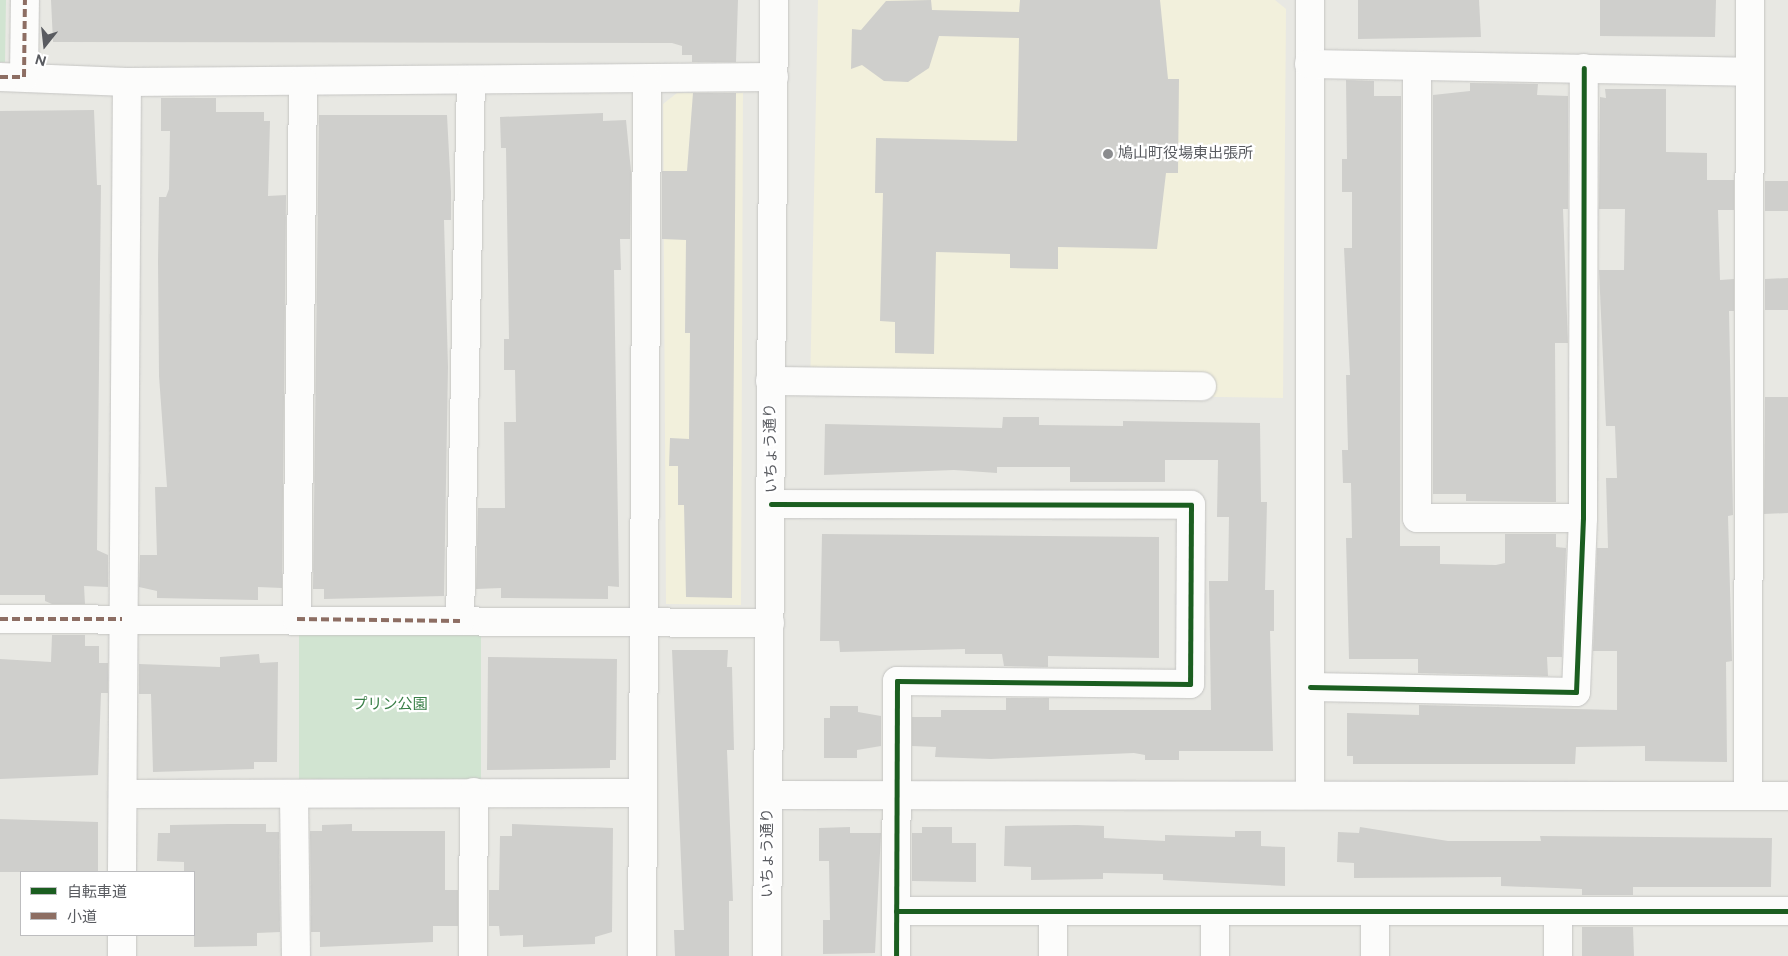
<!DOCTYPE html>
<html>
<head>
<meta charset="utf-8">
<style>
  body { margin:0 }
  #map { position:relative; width:1788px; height:956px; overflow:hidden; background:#e8e8e3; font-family:Figtree,"Noto Sans JP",sans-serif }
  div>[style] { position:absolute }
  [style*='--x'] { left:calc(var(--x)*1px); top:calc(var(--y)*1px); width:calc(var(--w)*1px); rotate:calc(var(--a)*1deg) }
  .commercial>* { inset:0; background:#f2f0dc }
  .green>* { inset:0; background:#d1e4d1 }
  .building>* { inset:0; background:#cfcfcc }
  .roads { filter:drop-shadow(0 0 1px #c5c5c3) drop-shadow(0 0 1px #c5c5c3) }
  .minor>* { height:28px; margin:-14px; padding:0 14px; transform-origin:14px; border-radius:14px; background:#fcfcfb }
  .quiet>* { height:4px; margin-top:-2px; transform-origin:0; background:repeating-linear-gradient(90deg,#8d6e63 0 8px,transparent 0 12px) }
  .cycleway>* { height:5px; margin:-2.5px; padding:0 2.5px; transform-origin:2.5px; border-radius:2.5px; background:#1b5e20 }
  .dots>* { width:14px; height:14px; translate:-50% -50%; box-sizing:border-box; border:2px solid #fff; border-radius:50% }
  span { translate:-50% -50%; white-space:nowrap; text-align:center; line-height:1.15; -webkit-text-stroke:4.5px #fff; paint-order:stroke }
  .poi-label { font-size:15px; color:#595b60 }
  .left { translate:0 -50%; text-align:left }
  .street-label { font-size:15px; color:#595b60 }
  .park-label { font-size:15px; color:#397f47 }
  .legend { position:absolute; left:20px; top:871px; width:175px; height:65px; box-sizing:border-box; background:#fff; border:1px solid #bdbdbf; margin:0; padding:6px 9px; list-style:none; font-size:15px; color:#595b60 }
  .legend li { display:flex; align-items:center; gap:10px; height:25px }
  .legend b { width:25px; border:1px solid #bdbdbf }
  .north { position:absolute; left:20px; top:20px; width:50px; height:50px; -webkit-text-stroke:4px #fff; paint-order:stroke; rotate:196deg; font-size:14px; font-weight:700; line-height:20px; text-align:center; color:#595b60 }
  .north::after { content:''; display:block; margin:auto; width:18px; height:22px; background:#595b60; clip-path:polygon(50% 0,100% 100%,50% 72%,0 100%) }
</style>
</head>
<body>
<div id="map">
  <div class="commercial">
    <div style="clip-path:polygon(818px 0,1275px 0,1286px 9px,1283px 398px,810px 391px)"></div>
    <div style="clip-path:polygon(677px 93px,743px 93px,741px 605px,666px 604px,663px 104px)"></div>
  </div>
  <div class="green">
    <div style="clip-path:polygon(0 0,6px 0,5px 62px,0 62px)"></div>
    <div style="clip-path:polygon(299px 632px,481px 632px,481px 779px,299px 779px)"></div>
  </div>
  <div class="building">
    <div style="clip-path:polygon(51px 0,738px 0,736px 62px,692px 62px,692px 55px,682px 55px,682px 46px,672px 43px,53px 42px)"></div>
    <div style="clip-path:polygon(931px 0,932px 10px,1019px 12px,1020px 0,1160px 0,1168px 79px,1179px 79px,1178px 173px,1166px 173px,1157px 249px,1058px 247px,1058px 269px,1010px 268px,1010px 254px,936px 252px,934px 354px,895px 353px,895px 322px,880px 321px,883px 193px,875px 193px,876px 138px,1017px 141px,1019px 38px,939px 36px,929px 68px,908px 82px,884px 81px,862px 65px,851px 69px,852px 29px,861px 30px,886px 1px)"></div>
    <div style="clip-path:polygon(1358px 0,1479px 0,1481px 37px,1358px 39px)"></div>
    <div style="clip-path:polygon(1600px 0,1716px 0,1715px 37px,1600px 36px)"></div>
    <div style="clip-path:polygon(1346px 80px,1374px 81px,1374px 96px,1401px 96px,1400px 546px,1440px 546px,1440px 564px,1496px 565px,1505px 563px,1505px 534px,1556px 534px,1556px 547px,1566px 548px,1562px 657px,1547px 657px,1548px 676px,1418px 673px,1418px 659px,1349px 659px,1346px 538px,1352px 538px,1351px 483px,1343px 483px,1342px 450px,1348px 450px,1346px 375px,1350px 375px,1344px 248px,1352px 248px,1352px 192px,1342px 192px,1342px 159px,1347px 159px)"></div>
    <div style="clip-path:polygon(1470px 83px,1538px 84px,1537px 95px,1568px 96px,1568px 209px,1563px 209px,1568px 343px,1555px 343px,1556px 502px,1466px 501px,1466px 494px,1433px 494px,1433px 95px,1470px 91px)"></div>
    <div style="clip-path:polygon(1605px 89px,1666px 89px,1666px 152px,1707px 153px,1707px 180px,1734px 180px,1734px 210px,1718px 210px,1720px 280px,1734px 279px,1734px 311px,1729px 311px,1733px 515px,1728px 516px,1732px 661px,1726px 662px,1727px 762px,1645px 761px,1645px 746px,1576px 747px,1575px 764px,1353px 764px,1353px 756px,1347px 756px,1347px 713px,1419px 715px,1419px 705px,1617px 710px,1617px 651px,1593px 651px,1597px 548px,1608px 548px,1606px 478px,1617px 478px,1615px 426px,1606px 426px,1599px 270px,1624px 270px,1625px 209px,1599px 209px,1600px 97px,1606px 98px)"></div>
    <div style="clip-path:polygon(693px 93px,736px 93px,732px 598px,686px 597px,684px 505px,678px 505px,678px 466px,669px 466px,670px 438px,689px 439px,690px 333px,685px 333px,686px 240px,662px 239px,662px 171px,687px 171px)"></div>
    <div style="clip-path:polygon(161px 98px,216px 98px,216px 112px,264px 112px,264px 121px,270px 121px,268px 196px,286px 195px,282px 588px,258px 587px,258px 600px,157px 598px,157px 591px,139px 587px,140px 555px,157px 555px,155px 487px,167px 487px,159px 376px,158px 262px,159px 197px,166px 197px,169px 189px,170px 131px,161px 131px)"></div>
    <div style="clip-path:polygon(94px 110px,97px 185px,101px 185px,97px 550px,108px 555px,108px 587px,84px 586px,85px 604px,52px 604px,45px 601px,45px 595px,0 595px,0 111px)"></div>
    <div style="clip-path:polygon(603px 113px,603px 121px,626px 120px,631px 171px,630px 239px,620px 239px,621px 270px,614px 270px,619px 587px,608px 586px,608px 599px,501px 598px,501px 588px,476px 589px,478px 508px,505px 508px,504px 422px,516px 422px,515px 370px,504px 370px,504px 339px,509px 339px,506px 148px,501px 148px,500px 117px)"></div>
    <div style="clip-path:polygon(319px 115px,447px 115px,451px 192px,451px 220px,444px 220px,448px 367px,444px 596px,324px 599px,324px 589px,313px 589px)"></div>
    <div style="clip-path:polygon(1765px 181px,1788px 181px,1788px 211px,1765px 211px)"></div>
    <div style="clip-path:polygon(1788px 278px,1788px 310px,1765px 310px,1765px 279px)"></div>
    <div style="clip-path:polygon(1765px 397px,1788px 397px,1788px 513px,1764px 514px)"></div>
    <div style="clip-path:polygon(1003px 417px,1039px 417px,1039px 425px,1123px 426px,1123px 421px,1260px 423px,1261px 502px,1267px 502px,1265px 590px,1274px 590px,1274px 631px,1270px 631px,1273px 751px,1179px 751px,1179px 760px,1145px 760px,1145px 755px,1134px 753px,991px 759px,935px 757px,936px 747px,912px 746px,912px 717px,941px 717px,941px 710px,1006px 710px,1006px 698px,1049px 698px,1049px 710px,1211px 710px,1209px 581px,1228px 581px,1229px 517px,1217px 517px,1218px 460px,1165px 460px,1165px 482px,1070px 482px,1070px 467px,997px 467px,997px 473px,954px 470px,824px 475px,825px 424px,1002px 428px)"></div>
    <div style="clip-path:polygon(822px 534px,1159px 537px,1159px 658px,1048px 656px,1048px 667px,1004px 666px,1002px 654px,965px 654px,965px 649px,840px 652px,839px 641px,820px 641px)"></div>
    <div style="clip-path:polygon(52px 635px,85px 635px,85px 646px,99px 646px,99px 663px,108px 663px,108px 693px,101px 693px,98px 775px,0 779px,0 659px,51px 662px)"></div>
    <div style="clip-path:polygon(672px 650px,728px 650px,727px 667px,732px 667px,734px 750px,727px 750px,733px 901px,729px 901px,729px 956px,675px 956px,674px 930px,684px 930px)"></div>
    <div style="clip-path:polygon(259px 654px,260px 663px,278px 662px,277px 762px,254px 762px,254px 769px,153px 772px,151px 694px,139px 694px,139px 664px,220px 667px,220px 657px)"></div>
    <div style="clip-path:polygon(488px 657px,617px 659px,616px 760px,610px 760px,610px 768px,487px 770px)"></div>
    <div style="clip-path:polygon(830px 706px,858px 706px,858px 712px,881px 716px,881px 746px,857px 750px,857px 758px,824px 758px,824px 718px,830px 718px)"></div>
    <div style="clip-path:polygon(0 819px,98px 822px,98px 872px,0 872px)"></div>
    <div style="clip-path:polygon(229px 824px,266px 824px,266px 832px,279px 832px,280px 932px,257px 933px,257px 946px,194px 947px,194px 872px,184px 872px,184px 862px,157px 861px,158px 833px,170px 833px,170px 825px)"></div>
    <div style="clip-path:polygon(352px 824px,352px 831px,445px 831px,445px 890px,458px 890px,458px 926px,433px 926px,433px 942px,320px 947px,320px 932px,311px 932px,310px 831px,322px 831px,322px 825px)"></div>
    <div style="clip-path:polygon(512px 824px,613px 828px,612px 932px,595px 937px,595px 944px,523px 947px,523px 935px,500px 936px,499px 926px,489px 926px,489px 890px,499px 890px,500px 836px,512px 836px)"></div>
    <div style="clip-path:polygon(1077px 825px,1104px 826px,1104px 838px,1165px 841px,1165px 835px,1235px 837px,1235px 831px,1261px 831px,1261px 846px,1285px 847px,1285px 886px,1163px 880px,1163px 874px,1103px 873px,1103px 879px,1031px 880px,1031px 867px,1004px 866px,1005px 826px)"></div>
    <div style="clip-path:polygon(850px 827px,850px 833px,881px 833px,875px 953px,823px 954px,823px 920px,830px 920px,829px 861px,819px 861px,819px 828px)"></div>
    <div style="clip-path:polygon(922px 827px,952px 827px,952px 843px,976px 843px,976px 882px,912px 881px,912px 833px,922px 833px)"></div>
    <div style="clip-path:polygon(1360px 827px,1448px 841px,1541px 841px,1540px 836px,1772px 838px,1771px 887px,1633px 887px,1633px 895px,1582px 895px,1582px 889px,1501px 886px,1501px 877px,1354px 878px,1354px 863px,1337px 862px,1338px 832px,1359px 833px)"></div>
    <div style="clip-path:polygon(1582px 927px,1633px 927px,1634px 956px,1582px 956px)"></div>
  </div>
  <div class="roads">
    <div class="minor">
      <div style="--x:1310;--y:0;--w:795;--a:90"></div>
      <div style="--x:1309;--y:64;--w:439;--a:1"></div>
      <div style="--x:1417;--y:67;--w:451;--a:90"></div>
      <div style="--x:1417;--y:518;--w:166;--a:0"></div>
      <div style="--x:0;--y:77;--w:127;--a:2.3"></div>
      <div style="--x:127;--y:82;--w:647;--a:-0.44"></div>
      <div style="--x:24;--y:77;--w:77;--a:-89.3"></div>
      <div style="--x:770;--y:381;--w:432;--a:0.7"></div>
      <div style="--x:771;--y:504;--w:420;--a:0.1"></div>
      <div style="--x:1191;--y:505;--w:179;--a:90.3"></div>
      <div style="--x:1190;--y:684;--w:293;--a:-179.4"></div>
      <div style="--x:897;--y:681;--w:275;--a:90.2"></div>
      <div style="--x:0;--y:619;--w:770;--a:0.3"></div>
      <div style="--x:297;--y:619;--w:538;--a:-89.36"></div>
      <div style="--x:460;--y:621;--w:541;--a:-88.84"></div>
      <div style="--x:1310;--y:687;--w:266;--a:1.1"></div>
      <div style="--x:1576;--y:692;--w:174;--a:-87.7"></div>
      <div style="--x:1583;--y:518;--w:450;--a:-89.9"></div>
      <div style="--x:123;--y:794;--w:520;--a:-0.11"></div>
      <div style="--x:294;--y:795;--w:161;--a:89.3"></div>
      <div style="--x:769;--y:795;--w:1019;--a:0.06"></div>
      <div style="--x:1748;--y:795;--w:795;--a:-89.86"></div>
      <div style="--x:122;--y:872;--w:790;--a:-89.64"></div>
      <div style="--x:896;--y:911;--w:892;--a:0"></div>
      <div style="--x:122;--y:956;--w:21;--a:-90"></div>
      <div style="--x:473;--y:956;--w:164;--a:-89.7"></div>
      <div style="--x:642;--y:956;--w:876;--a:-89.67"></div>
      <div style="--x:767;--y:956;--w:956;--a:-89.58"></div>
      <div style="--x:1053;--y:956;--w:45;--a:-90"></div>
      <div style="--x:1215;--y:956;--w:45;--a:-90"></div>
      <div style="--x:1375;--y:956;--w:45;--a:-90"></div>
      <div style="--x:1558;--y:956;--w:45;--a:-90"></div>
    </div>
  </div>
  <div class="quiet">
    <div style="--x:0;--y:77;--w:24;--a:0"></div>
    <div style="--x:24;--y:77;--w:77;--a:-89.3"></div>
    <div style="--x:0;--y:619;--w:122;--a:0"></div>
    <div style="--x:297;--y:619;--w:163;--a:0.7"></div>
  </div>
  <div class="cycleway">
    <div style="--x:771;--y:504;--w:420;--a:0.1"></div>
    <div style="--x:1191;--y:505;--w:179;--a:90.3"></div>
    <div style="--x:1190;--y:684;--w:293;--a:-179.4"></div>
    <div style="--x:897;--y:681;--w:275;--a:90.2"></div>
    <div style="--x:1310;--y:687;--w:266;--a:1.1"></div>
    <div style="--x:1576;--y:692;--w:174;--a:-87.7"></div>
    <div style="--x:1583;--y:518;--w:450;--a:-89.9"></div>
    <div style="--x:896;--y:911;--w:892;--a:0"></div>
  </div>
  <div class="dots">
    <div style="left:1108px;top:154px;background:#8b8c8e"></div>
  </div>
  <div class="poi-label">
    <span class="left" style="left:1118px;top:154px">鳩山町役場東出張所</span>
  </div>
  <div class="street-label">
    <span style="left:771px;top:448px;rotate:-91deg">いちょう通り</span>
    <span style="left:768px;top:853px;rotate:-90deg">いちょう通り</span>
  </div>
  <div class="park-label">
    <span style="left:390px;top:705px">プリン公園</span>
  </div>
  <ul class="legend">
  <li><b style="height:6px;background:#1b5e20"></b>自転車道</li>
  <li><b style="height:6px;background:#8d6e63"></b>小道</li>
  </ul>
  <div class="north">N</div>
</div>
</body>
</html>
